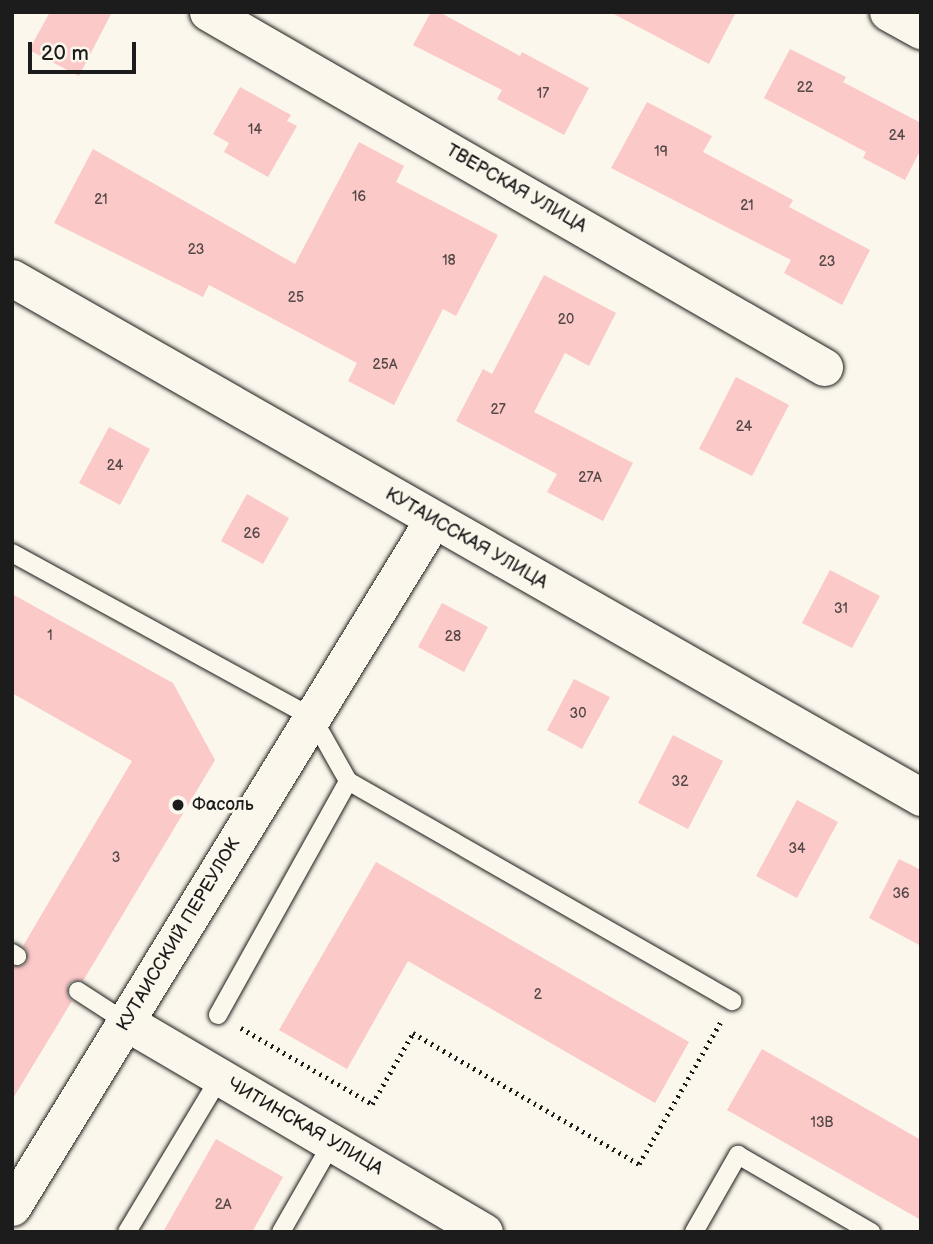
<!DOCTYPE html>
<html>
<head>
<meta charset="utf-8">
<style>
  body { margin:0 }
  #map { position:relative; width:933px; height:1244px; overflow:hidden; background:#fbf7ec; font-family:"Balsamiq Sans",sans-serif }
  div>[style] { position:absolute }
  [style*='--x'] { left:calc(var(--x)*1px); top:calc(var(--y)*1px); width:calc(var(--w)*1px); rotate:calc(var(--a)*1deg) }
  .building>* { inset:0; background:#fac9c8 }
  .path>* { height:4.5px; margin-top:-2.25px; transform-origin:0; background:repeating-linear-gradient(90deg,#1c1c1c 0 2px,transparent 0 7px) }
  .roads { filter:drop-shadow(0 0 2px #1c1c1c) drop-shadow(0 0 2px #1c1c1c) }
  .lane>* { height:18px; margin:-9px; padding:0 9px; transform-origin:9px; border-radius:9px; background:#fbf7ec }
  .street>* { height:37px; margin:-18.5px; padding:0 18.5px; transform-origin:18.5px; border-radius:18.5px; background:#fbf7ec }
  .dots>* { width:19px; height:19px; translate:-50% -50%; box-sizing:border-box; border:4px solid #fbf7ec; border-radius:50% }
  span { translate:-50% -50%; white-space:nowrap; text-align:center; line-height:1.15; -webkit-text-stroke:6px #fbf7ec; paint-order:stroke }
  .number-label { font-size:14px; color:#544747 }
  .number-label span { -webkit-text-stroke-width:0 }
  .street-label { font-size:18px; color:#1c1c1c }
  .poi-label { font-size:18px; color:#1c1c1c }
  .left { translate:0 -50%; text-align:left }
  .frame { position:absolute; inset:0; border:14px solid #1c1c1c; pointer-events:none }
  .scale { position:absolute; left:28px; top:42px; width:108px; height:32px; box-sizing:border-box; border:4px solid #1c1c1c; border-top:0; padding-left:9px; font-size:21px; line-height:24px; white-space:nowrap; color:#1c1c1c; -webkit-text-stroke:5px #fbf7ec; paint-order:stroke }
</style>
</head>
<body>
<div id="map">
  <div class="building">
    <div style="clip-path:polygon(50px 12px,112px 12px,79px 76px,29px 50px)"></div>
    <div style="clip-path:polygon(431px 12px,439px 12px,520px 56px,522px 52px,589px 88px,564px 135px,497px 99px,502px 90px,413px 45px)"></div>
    <div style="clip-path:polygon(610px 12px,736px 12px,709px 64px)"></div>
    <div style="clip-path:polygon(790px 49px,846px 77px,843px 82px,921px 123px,921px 149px,905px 180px,863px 158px,866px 152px,764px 98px)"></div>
    <div style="clip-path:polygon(240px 87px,291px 115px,287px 121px,297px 126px,268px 177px,224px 152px,229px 143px,213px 134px)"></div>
    <div style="clip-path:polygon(647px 102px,712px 136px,703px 152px,793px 200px,789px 207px,870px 250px,842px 305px,784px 273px,791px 260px,611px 168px)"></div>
    <div style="clip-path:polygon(359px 142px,404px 166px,396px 182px,498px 235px,456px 316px,443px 309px,394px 405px,348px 381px,357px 363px,209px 285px,203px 297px,54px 223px,93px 149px,295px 264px)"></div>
    <div style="clip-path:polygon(544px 275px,616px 313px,589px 366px,565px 353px,534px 412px,633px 463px,603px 521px,547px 492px,557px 474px,456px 421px,483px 369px,492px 374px)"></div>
    <div style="clip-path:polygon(736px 377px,789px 405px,752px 476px,699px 449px)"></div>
    <div style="clip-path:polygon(109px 427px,150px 449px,120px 505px,79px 483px)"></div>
    <div style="clip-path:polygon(247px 494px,289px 518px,263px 564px,221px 541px)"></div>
    <div style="clip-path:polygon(830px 570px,880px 596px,852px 648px,802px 623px)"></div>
    <div style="clip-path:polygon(12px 594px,173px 683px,215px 760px,83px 981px,73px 981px,68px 985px,68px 996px,72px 1001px,12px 1100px,12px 966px,22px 966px,27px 961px,27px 951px,23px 946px,132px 761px,12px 693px)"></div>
    <div style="clip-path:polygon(442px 603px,488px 627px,464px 672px,418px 647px)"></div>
    <div style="clip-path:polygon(574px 679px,610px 697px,582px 749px,547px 730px)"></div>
    <div style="clip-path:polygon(673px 735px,723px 761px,688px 829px,638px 803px)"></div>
    <div style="clip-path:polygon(797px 800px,838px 822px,797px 898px,756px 876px)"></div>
    <div style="clip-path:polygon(899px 859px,921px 870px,921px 946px,869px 918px)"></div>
    <div style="clip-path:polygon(376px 862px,689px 1042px,655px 1103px,408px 961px,347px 1069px,279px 1030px)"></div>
    <div style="clip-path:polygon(762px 1049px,921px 1140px,921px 1220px,727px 1110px)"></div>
    <div style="clip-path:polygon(216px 1139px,283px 1177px,252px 1232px,163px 1232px)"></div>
  </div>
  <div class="path">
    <div style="--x:241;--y:1028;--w:151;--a:30.1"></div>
    <div style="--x:372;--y:1104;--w:82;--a:-60"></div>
    <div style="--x:413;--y:1033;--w:261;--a:30.1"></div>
    <div style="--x:639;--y:1164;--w:163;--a:-60.1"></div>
  </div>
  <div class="roads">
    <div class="lane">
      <div style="--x:12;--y:553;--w:342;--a:28.7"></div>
      <div style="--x:312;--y:717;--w:73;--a:60.6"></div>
      <div style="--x:348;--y:781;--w:443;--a:29.8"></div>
      <div style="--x:12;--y:953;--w:6;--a:31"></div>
      <div style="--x:78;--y:991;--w:57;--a:32.9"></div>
      <div style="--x:218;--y:1015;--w:268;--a:-60.9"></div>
      <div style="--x:127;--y:1232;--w:181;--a:-59"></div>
      <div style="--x:281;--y:1232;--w:103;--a:-60.2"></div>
      <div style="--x:694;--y:1232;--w:89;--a:-60.3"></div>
      <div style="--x:738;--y:1155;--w:154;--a:30.1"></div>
    </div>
    <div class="street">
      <div style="--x:208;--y:12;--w:711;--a:29.95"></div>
      <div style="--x:888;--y:12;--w:38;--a:29"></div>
      <div style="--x:12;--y:278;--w:1047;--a:29.72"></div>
      <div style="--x:126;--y:1022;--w:415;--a:30.4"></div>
      <div style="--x:12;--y:1207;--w:806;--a:-58.5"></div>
    </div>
  </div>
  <div class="dots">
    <div style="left:178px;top:805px;background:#1c1c1c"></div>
  </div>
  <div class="number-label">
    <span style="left:805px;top:88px">22</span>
    <span style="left:543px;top:94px">17</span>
    <span style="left:255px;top:130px">14</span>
    <span style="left:897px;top:136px">24</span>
    <span style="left:661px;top:152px">19</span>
    <span style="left:359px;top:197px">16</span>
    <span style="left:101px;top:200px">21</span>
    <span style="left:747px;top:206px">21</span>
    <span style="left:196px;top:250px">23</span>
    <span style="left:449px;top:261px">18</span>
    <span style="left:827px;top:262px">23</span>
    <span style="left:296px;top:298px">25</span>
    <span style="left:566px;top:320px">20</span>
    <span style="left:385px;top:365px">25А</span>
    <span style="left:498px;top:410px">27</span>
    <span style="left:744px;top:427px">24</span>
    <span style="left:115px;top:466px">24</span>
    <span style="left:590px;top:478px">27А</span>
    <span style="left:252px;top:534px">26</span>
    <span style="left:841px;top:609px">31</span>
    <span style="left:50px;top:636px">1</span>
    <span style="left:453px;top:637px">28</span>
    <span style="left:578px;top:714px">30</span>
    <span style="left:680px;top:782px">32</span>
    <span style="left:797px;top:849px">34</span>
    <span style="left:116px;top:858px">3</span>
    <span style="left:901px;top:894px">36</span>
    <span style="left:538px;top:995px">2</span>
    <span style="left:822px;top:1123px">13В</span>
    <span style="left:223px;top:1205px">2А</span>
  </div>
  <div class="street-label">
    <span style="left:516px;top:189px;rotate:30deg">ТВЕРСКАЯ УЛИЦА</span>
    <span style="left:466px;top:539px;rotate:30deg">КУТАИССКАЯ УЛИЦА</span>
    <span style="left:179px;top:935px;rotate:-59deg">КУТАИССКИЙ ПЕРЕУЛОК</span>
    <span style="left:305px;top:1127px;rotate:30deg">ЧИТИНСКАЯ УЛИЦА</span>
  </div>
  <div class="poi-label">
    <span class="left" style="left:192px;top:805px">Фасоль</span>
  </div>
  <div class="frame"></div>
  <div class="scale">20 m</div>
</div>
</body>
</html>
